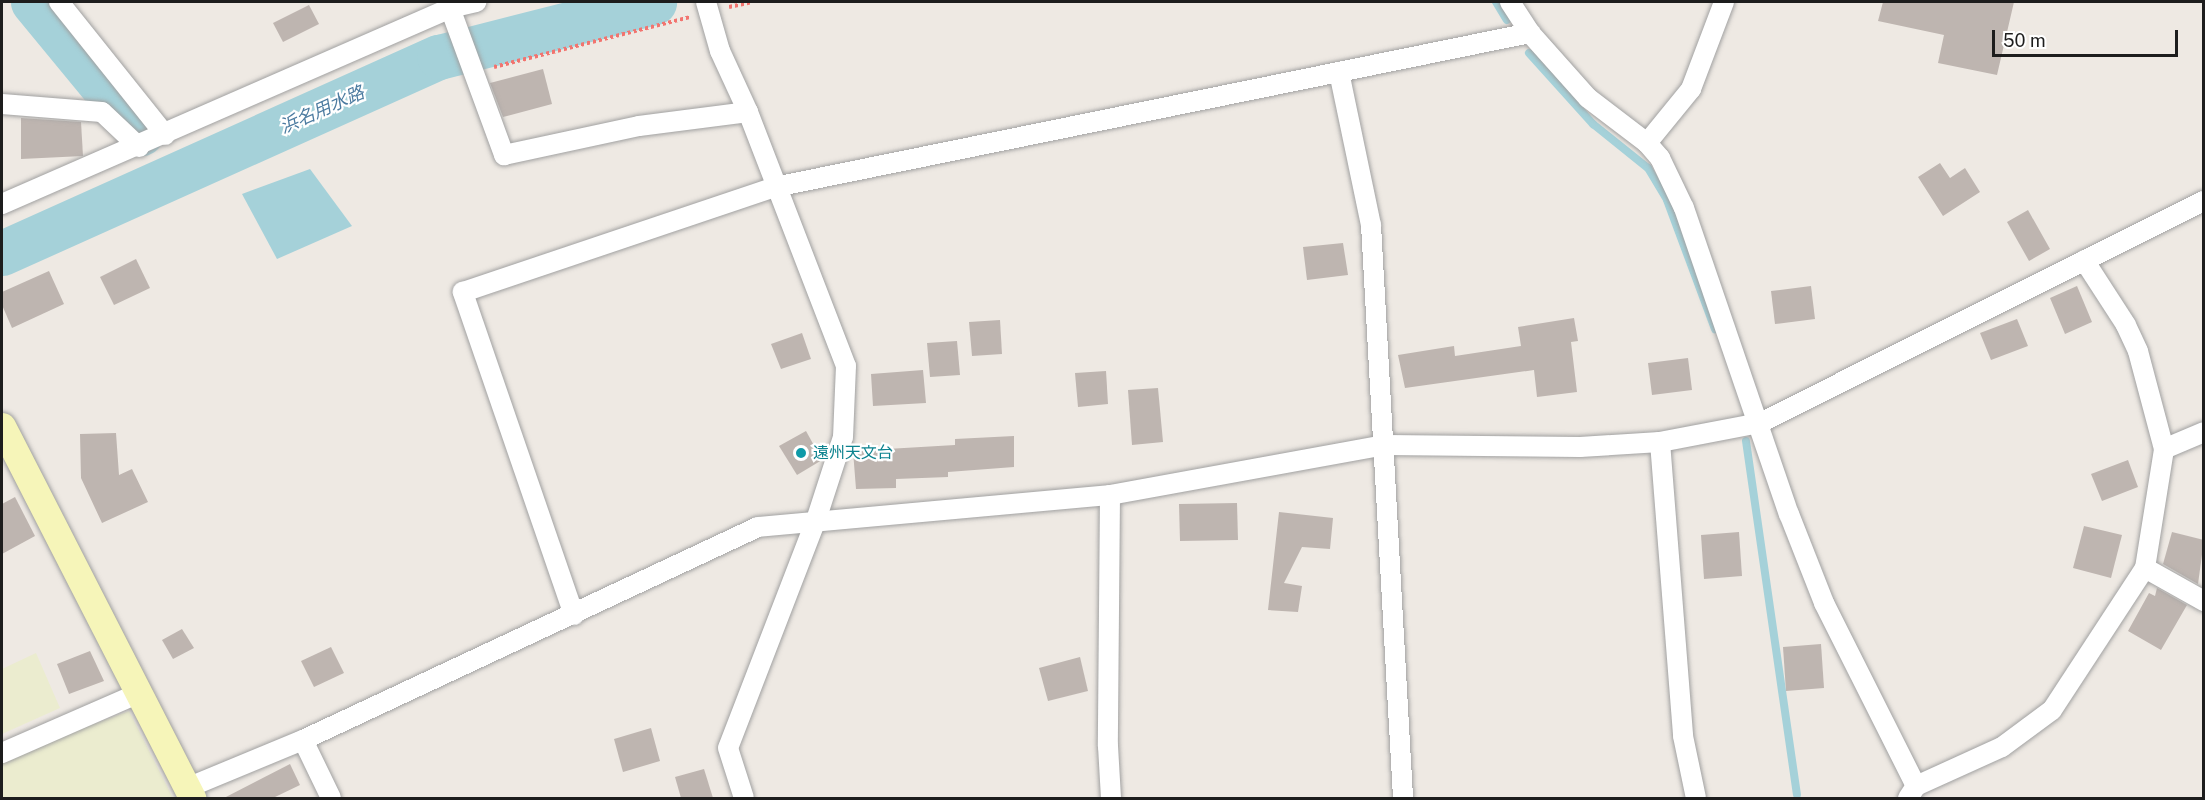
<!DOCTYPE html>
<html>
<head>
<meta charset="utf-8">
<style>
  body { margin:0 }
  #map { position:relative; width:2205px; height:800px; overflow:hidden; background:#eee9e3; font-family:"Public Sans","Noto Sans JP",sans-serif }
  div>[style] { position:absolute }
  [style*='--x'] { left:calc(var(--x)*1px); top:calc(var(--y)*1px); width:calc(var(--w)*1px); rotate:calc(var(--a)*1deg) }
  .farmland>* { inset:0; background:#ebeccf }
  .water>* { inset:0; background:#a5d1d9 }
  .stream>* { height:8px; margin:-4px; padding:0 4px; transform-origin:4px; border-radius:4px; background:#a5d1d9 }
  .river>* { height:45px; margin:-22.5px; padding:0 22.5px; transform-origin:22.5px; border-radius:22.5px; background:#a5d1d9 }
  .building>* { inset:0; background:#beb5b0 }
  .path>* { height:4px; margin-top:-2px; transform-origin:0; background:repeating-linear-gradient(90deg,#f2746f 0 3px,transparent 0 6px) }
  .roads { filter:drop-shadow(0 0 2px #a1a1a1) drop-shadow(0 0 2px #a1a1a1) }
  .street>* { height:20px; margin:-10px; padding:0 10px; transform-origin:10px; border-radius:10px; background:#fff }
  .secondary>* { height:27px; margin:-13.5px; padding:0 13.5px; transform-origin:13.5px; border-radius:13.5px; background:#f6f5b9 }
  .dots>* { width:16px; height:16px; translate:-50% -50%; box-sizing:border-box; border:3px solid #fff; border-radius:50% }
  span { translate:-50% -50%; white-space:nowrap; text-align:center; line-height:1.15; -webkit-text-stroke:4.5px #fff; paint-order:stroke }
  .culture-label { font-size:16px; color:#0d838f }
  .left { translate:0 -50%; text-align:left }
  .water-label { font-size:18px; color:#4c7ba0; font-style:italic }
  .frame { position:absolute; inset:0; border:3px solid #1d1d1d; pointer-events:none }
  .scale { position:absolute; left:1992px; top:30px; width:186px; height:27px; box-sizing:border-box; border:3px solid #1d1d1d; border-top:0; padding-left:8px; font-size:18px; line-height:21px; white-space:nowrap; color:#1d1d1d; -webkit-text-stroke:4px #fff; paint-order:stroke }
</style>
</head>
<body>
<div id="map">
  <div class="farmland">
    <div style="clip-path:polygon(36px 653px,60px 708px,2px 734px,2px 669px)"></div>
    <div style="clip-path:polygon(129px 711px,173px 798px,2px 798px,2px 758px)"></div>
  </div>
  <div class="water">
    <div style="clip-path:polygon(310px 169px,352px 226px,277px 259px,242px 194px)"></div>
  </div>
  <div class="stream">
    <div style="--x:1496;--y:2;--w:21;--a:59"></div>
    <div style="--x:1529;--y:53;--w:96;--a:48"></div>
    <div style="--x:1593;--y:124;--w:70;--a:38.7"></div>
    <div style="--x:1648;--y:168;--w:37;--a:59"></div>
    <div style="--x:1667;--y:200;--w:138;--a:69.6"></div>
    <div style="--x:1746;--y:441;--w:357;--a:81.8"></div>
  </div>
  <div class="river">
    <div style="--x:33;--y:2;--w:170;--a:50.5"></div>
    <div style="--x:2;--y:253;--w:479;--a:-24.2"></div>
    <div style="--x:439;--y:57;--w:222;--a:-14.3"></div>
  </div>
  <div class="building">
    <div style="clip-path:polygon(1883px 2px,2014px 2px,1997px 75px,1938px 63px,1944px 35px,1878px 21px)"></div>
    <div style="clip-path:polygon(309px 5px,319px 24px,283px 42px,273px 23px)"></div>
    <div style="clip-path:polygon(543px 69px,552px 104px,503px 117px,490px 83px)"></div>
    <div style="clip-path:polygon(21px 118px,81px 122px,83px 156px,21px 159px)"></div>
    <div style="clip-path:polygon(1940px 163px,1950px 178px,1965px 168px,1980px 192px,1943px 216px,1918px 177px)"></div>
    <div style="clip-path:polygon(2028px 210px,2050px 249px,2029px 261px,2007px 222px)"></div>
    <div style="clip-path:polygon(1343px 243px,1348px 275px,1307px 280px,1303px 247px)"></div>
    <div style="clip-path:polygon(136px 259px,150px 288px,114px 305px,100px 277px)"></div>
    <div style="clip-path:polygon(49px 271px,64px 304px,12px 328px,2px 305px,2px 292px)"></div>
    <div style="clip-path:polygon(1811px 286px,1815px 319px,1775px 324px,1771px 291px)"></div>
    <div style="clip-path:polygon(2077px 286px,2092px 322px,2065px 334px,2050px 298px)"></div>
    <div style="clip-path:polygon(1574px 318px,1578px 341px,1571px 342px,1577px 392px,1537px 397px,1534px 370px,1405px 388px,1398px 355px,1454px 346px,1455px 356px,1521px 346px,1518px 327px)"></div>
    <div style="clip-path:polygon(2017px 319px,2028px 346px,1991px 360px,1980px 333px)"></div>
    <div style="clip-path:polygon(1000px 320px,1002px 354px,972px 356px,969px 322px)"></div>
    <div style="clip-path:polygon(802px 333px,811px 359px,781px 369px,771px 344px)"></div>
    <div style="clip-path:polygon(957px 341px,960px 375px,930px 377px,927px 343px)"></div>
    <div style="clip-path:polygon(1688px 358px,1692px 390px,1652px 395px,1648px 363px)"></div>
    <div style="clip-path:polygon(923px 370px,926px 403px,873px 406px,871px 374px)"></div>
    <div style="clip-path:polygon(1106px 371px,1108px 404px,1078px 407px,1075px 373px)"></div>
    <div style="clip-path:polygon(1158px 388px,1163px 442px,1132px 445px,1128px 390px)"></div>
    <div style="clip-path:polygon(806px 431px,822px 460px,797px 475px,779px 446px)"></div>
    <div style="clip-path:polygon(116px 433px,119px 475px,132px 469px,148px 502px,102px 523px,81px 478px,80px 434px)"></div>
    <div style="clip-path:polygon(1014px 436px,1014px 467px,948px 472px,948px 477px,896px 479px,896px 488px,856px 489px,853px 451px,955px 445px,955px 439px)"></div>
    <div style="clip-path:polygon(2128px 460px,2138px 487px,2102px 501px,2091px 474px)"></div>
    <div style="clip-path:polygon(15px 497px,35px 536px,2px 554px,2px 504px)"></div>
    <div style="clip-path:polygon(1237px 503px,1238px 540px,1180px 541px,1179px 504px)"></div>
    <div style="clip-path:polygon(1279px 512px,1333px 518px,1330px 549px,1302px 547px,1284px 583px,1302px 586px,1298px 612px,1268px 610px)"></div>
    <div style="clip-path:polygon(2084px 526px,2122px 535px,2111px 578px,2073px 568px)"></div>
    <div style="clip-path:polygon(1739px 532px,1742px 576px,1704px 579px,1701px 535px)"></div>
    <div style="clip-path:polygon(2172px 532px,2204px 540px,2198px 584px,2163px 564px)"></div>
    <div style="clip-path:polygon(2157px 588px,2187px 605px,2161px 650px,2128px 631px,2149px 593px,2155px 596px)"></div>
    <div style="clip-path:polygon(182px 629px,194px 648px,173px 659px,162px 640px)"></div>
    <div style="clip-path:polygon(1821px 644px,1824px 688px,1786px 691px,1783px 647px)"></div>
    <div style="clip-path:polygon(331px 647px,344px 673px,314px 687px,301px 661px)"></div>
    <div style="clip-path:polygon(90px 651px,104px 681px,69px 694px,57px 664px)"></div>
    <div style="clip-path:polygon(1080px 657px,1088px 691px,1048px 701px,1039px 668px)"></div>
    <div style="clip-path:polygon(651px 728px,660px 761px,623px 772px,614px 739px)"></div>
    <div style="clip-path:polygon(290px 764px,300px 785px,273px 798px,224px 798px)"></div>
    <div style="clip-path:polygon(704px 769px,713px 798px,681px 798px,675px 777px)"></div>
  </div>
  <div class="path">
    <div style="--x:729;--y:7;--w:24;--a:-12"></div>
    <div style="--x:494;--y:67;--w:202;--a:-14.3"></div>
  </div>
  <div class="roads">
    <div class="street">
      <div style="--x:59;--y:2;--w:170;--a:51.4"></div>
      <div style="--x:706;--y:2;--w:51;--a:74.1"></div>
      <div style="--x:720;--y:51;--w:67;--a:65.3"></div>
      <div style="--x:748;--y:112;--w:272;--a:68.9"></div>
      <div style="--x:846;--y:366;--w:71;--a:92.4"></div>
      <div style="--x:843;--y:437;--w:87;--a:108"></div>
      <div style="--x:816;--y:520;--w:244;--a:111.1"></div>
      <div style="--x:728;--y:748;--w:52;--a:72.3"></div>
      <div style="--x:1510;--y:2;--w:37;--a:57"></div>
      <div style="--x:1530;--y:33;--w:87;--a:48.3"></div>
      <div style="--x:1588;--y:98;--w:74;--a:37.3"></div>
      <div style="--x:1647;--y:143;--w:20;--a:49"></div>
      <div style="--x:1660;--y:158;--w:55;--a:64.4"></div>
      <div style="--x:1684;--y:208;--w:324;--a:71.1"></div>
      <div style="--x:1789;--y:514;--w:96;--a:68.5"></div>
      <div style="--x:1824;--y:603;--w:205;--a:63.3"></div>
      <div style="--x:450;--y:8;--w:157;--a:69.8"></div>
      <div style="--x:504;--y:155;--w:138;--a:-12.1"></div>
      <div style="--x:639;--y:126;--w:110;--a:-7.3"></div>
      <div style="--x:1339;--y:72;--w:156;--a:78.2"></div>
      <div style="--x:1371;--y:225;--w:574;--a:86.8"></div>
      <div style="--x:2;--y:104;--w:100;--a:4.6"></div>
      <div style="--x:102;--y:112;--w:51;--a:43.4"></div>
      <div style="--x:1647;--y:143;--w:70;--a:-50.8"></div>
      <div style="--x:1691;--y:89;--w:93;--a:-69.2"></div>
      <div style="--x:2;--y:204;--w:489;--a:-23.6"></div>
      <div style="--x:450;--y:8;--w:27;--a:-13"></div>
      <div style="--x:1660;--y:442;--w:295;--a:85.5"></div>
      <div style="--x:1683;--y:736;--w:63;--a:78.2"></div>
      <div style="--x:2164;--y:449;--w:43;--a:-23"></div>
      <div style="--x:1110;--y:495;--w:251;--a:90.5"></div>
      <div style="--x:1108;--y:746;--w:52;--a:86.7"></div>
      <div style="--x:2145;--y:568;--w:68;--a:29.2"></div>
      <div style="--x:574;--y:615;--w:342;--a:-109"></div>
      <div style="--x:463;--y:292;--w:329;--a:-18.6"></div>
      <div style="--x:775;--y:187;--w:771;--a:-11.53"></div>
      <div style="--x:303;--y:740;--w:64;--a:64.2"></div>
      <div style="--x:2;--y:753;--w:147;--a:-23.6"></div>
      <div style="--x:187;--y:788;--w:126;--a:-22.5"></div>
      <div style="--x:303;--y:740;--w:502;--a:-25.09"></div>
      <div style="--x:758;--y:527;--w:353;--a:-5.2"></div>
      <div style="--x:1110;--y:495;--w:280;--a:-10.3"></div>
      <div style="--x:1386;--y:445;--w:194;--a:0.6"></div>
      <div style="--x:1580;--y:447;--w:80;--a:-3.6"></div>
      <div style="--x:1660;--y:442;--w:102;--a:-10.8"></div>
      <div style="--x:1760;--y:423;--w:496;--a:-26.6"></div>
      <div style="--x:1908;--y:798;--w:14;--a:-56"></div>
      <div style="--x:1916;--y:786;--w:94;--a:-24.4"></div>
      <div style="--x:2002;--y:747;--w:62;--a:-36.5"></div>
      <div style="--x:2052;--y:710;--w:170;--a:-56.8"></div>
      <div style="--x:2145;--y:568;--w:121;--a:-80.9"></div>
      <div style="--x:2164;--y:449;--w:101;--a:-104.9"></div>
      <div style="--x:2138;--y:351;--w:29;--a:-115"></div>
      <div style="--x:2126;--y:325;--w:77;--a:-122.9"></div>
    </div>
    <div class="secondary">
      <div style="--x:2;--y:426;--w:418;--a:62.9"></div>
    </div>
  </div>
  <div class="dots">
    <div style="left:801px;top:453px;background:#0f9aa8"></div>
  </div>
  <div class="culture-label">
    <span class="left" style="left:813px;top:453px">遠州天文台</span>
  </div>
  <div class="water-label">
    <span style="left:322px;top:110px;rotate:-24deg">浜名用水路</span>
  </div>
  <div class="frame"></div>
  <div class="scale">50 m</div>
</div>
</body>
</html>
